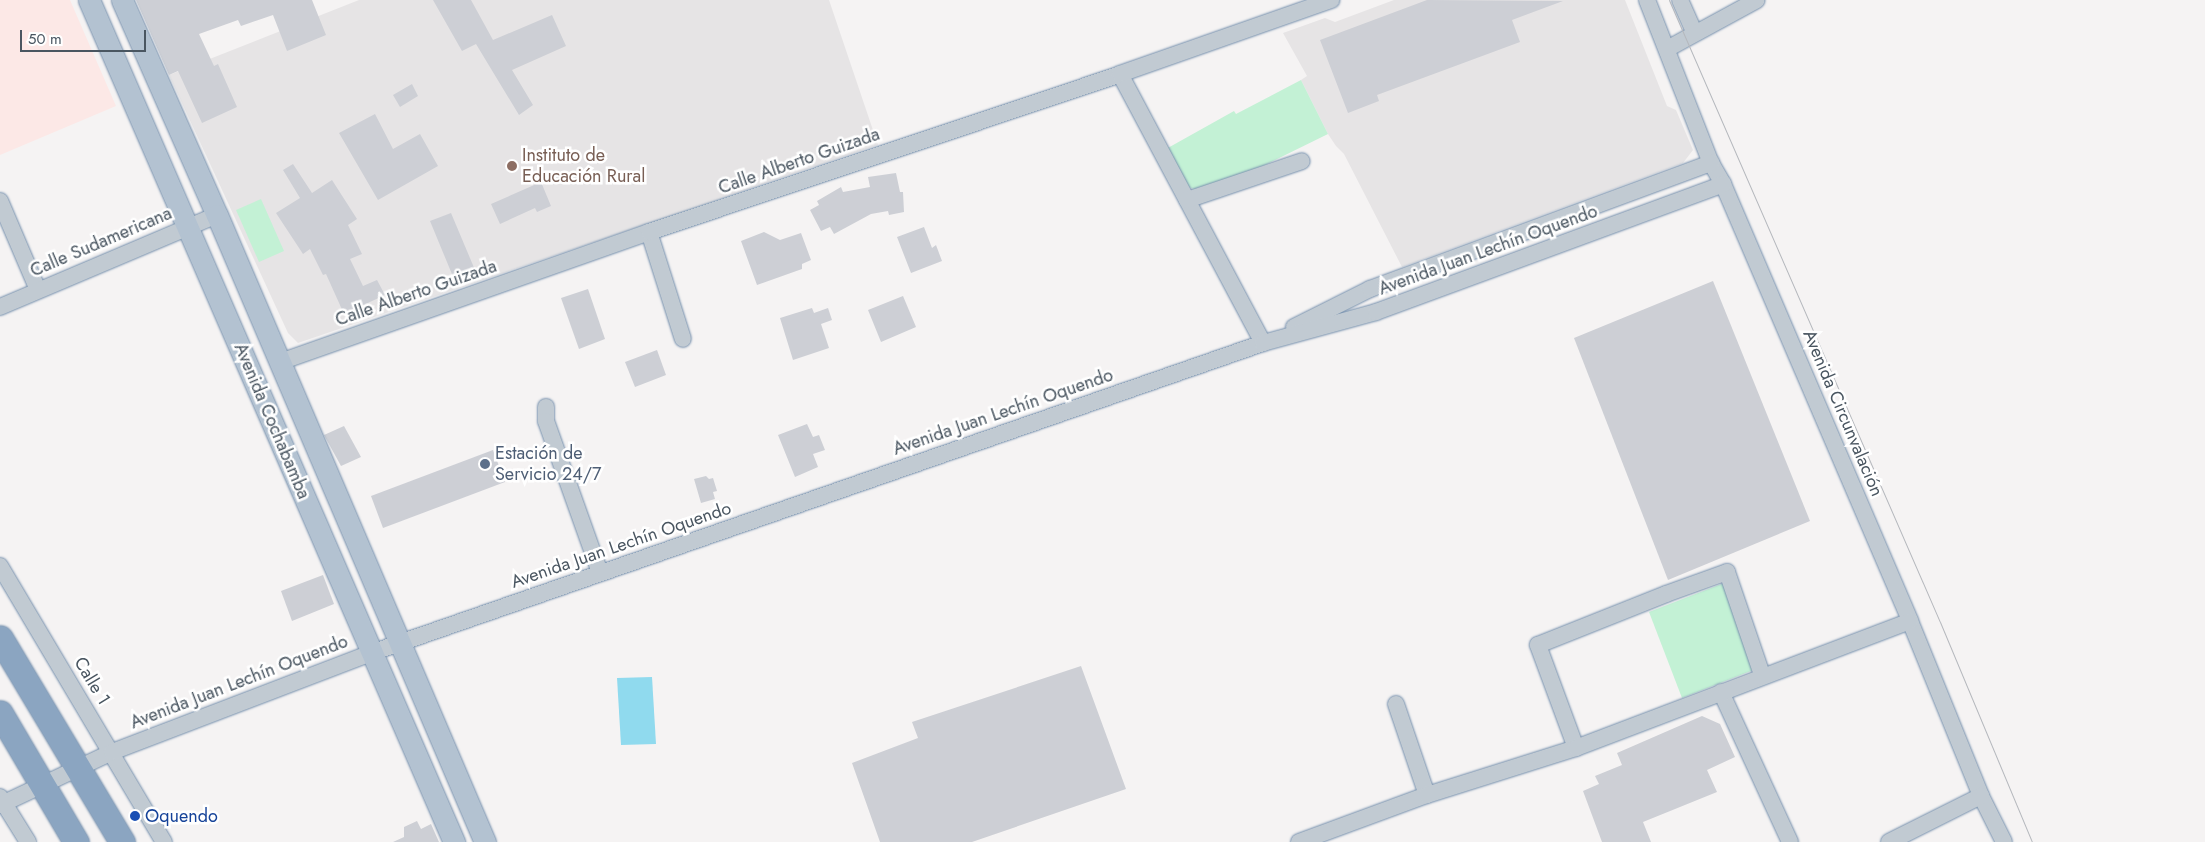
<!DOCTYPE html>
<html>
<head>
<meta charset="utf-8">
<style>
  body { margin:0 }
  #map { position:relative; width:2205px; height:842px; overflow:hidden; background:#f5f3f3; font-family:Jost,sans-serif }
  div>[style] { position:absolute }
  [style*='--x'] { left:calc(var(--x)*1px); top:calc(var(--y)*1px); width:calc(var(--w)*1px); rotate:calc(var(--a)*1deg) }
  .education>* { inset:0; background:#e6e4e5 }
  .medical>* { inset:0; background:#fce8e6 }
  .green>* { inset:0; background:#c3f1d5 }
  .water>* { inset:0; background:#90daee }
  .building>* { inset:0; background:#cdcfd5 }
  .roads { filter:drop-shadow(0 0 1px #7690ad) drop-shadow(0 0 1px #7690ad) }
  .minor>* { height:16px; margin:-8px; padding:0 8px; transform-origin:8px; border-radius:8px; background:#c1cad2 }
  .major>* { height:21px; margin:-10.5px; padding:0 10.5px; transform-origin:10.5px; border-radius:10.5px; background:#b3c2d1 }
  .highway>* { height:25px; margin:-12.5px; padding:0 12.5px; transform-origin:12.5px; border-radius:12.5px; background:#8ba5c1 }
  .tram>* { height:1px; margin:-0.5px; padding:0 0.5px; transform-origin:0.5px; border-radius:0.5px; background:#b5b8bd }
  .dots>* { width:14px; height:14px; translate:-50% -50%; box-sizing:border-box; border:2px solid #fff; border-radius:50% }
  span { translate:-50% -50%; white-space:nowrap; text-align:center; line-height:1.15; -webkit-text-stroke:5px #fff; paint-order:stroke }
  .education-label { font-size:18px; color:#785e54 }
  .left { translate:0 -50%; text-align:left }
  .street-label { font-size:18px; color:#4a5661 }
  .service-label { font-size:18px; color:#4e5e75 }
  .transit-label { font-size:18px; color:#164399 }
  .scale { position:absolute; left:20px; top:30px; width:126px; height:22px; box-sizing:border-box; border:2px solid #4a5661; border-top:0; padding-left:6px; font-size:15px; line-height:18px; white-space:nowrap; color:#4a5661; -webkit-text-stroke:4px #fff; paint-order:stroke }
</style>
</head>
<body>
<div id="map">
  <div class="education">
    <div style="clip-path:polygon(359px 0,829px 0,878px 145px,298px 343px,288px 333px,169px 75px)"></div>
    <div style="clip-path:polygon(1394px 0,1625px 0,1667px 106px,1676px 110px,1693px 150px,1683px 163px,1402px 267px,1344px 154px,1336px 146px,1328px 134px,1301px 80px,1307px 76px,1283px 33px,1325px 18px,1335px 22px)"></div>
  </div>
  <div class="medical">
    <div style="clip-path:polygon(0 0,70px 0,116px 106px,0 155px)"></div>
  </div>
  <div class="green">
    <div style="clip-path:polygon(1301px 80px,1328px 134px,1257px 169px,1200px 191px,1188px 187px,1166px 149px,1234px 111px,1236px 114px)"></div>
    <div style="clip-path:polygon(261px 199px,284px 251px,259px 262px,236px 210px)"></div>
    <div style="clip-path:polygon(1724px 583px,1756px 669px,1682px 698px,1649px 612px)"></div>
  </div>
  <div class="water">
    <div style="clip-path:polygon(652px 677px,656px 744px,621px 745px,617px 678px)"></div>
  </div>
  <div class="building">
    <div style="clip-path:polygon(136px 0,312px 0,326px 35px,287px 51px,273px 15px,241px 26px,238px 20px,199px 34px,214px 66px,218px 64px,237px 107px,202px 123px,178px 71px,169px 75px)"></div>
    <div style="clip-path:polygon(433px 0,471px 0,493px 40px,552px 15px,566px 46px,512px 70px,533px 105px,519px 115px,476px 44px,462px 51px)"></div>
    <div style="clip-path:polygon(1427px 0,1563px 1px,1512px 20px,1520px 42px,1377px 95px,1379px 101px,1348px 113px,1320px 40px)"></div>
    <div style="clip-path:polygon(412px 84px,418px 96px,400px 107px,393px 95px)"></div>
    <div style="clip-path:polygon(375px 114px,393px 149px,420px 134px,438px 166px,378px 200px,339px 133px)"></div>
    <div style="clip-path:polygon(293px 164px,312px 193px,332px 180px,357px 219px,348px 225px,362px 254px,350px 259px,363px 286px,377px 280px,385px 295px,344px 314px,326px 274px,323px 275px,310px 249px,303px 254px,276px 213px,300px 198px,283px 170px)"></div>
    <div style="clip-path:polygon(896px 173px,900px 192px,903px 192px,904px 212px,889px 215px,888px 211px,871px 214px,834px 234px,830px 227px,821px 231px,810px 210px,819px 205px,817px 201px,841px 187px,843px 192px,870px 187px,868px 177px)"></div>
    <div style="clip-path:polygon(541px 182px,551px 206px,537px 212px,535px 208px,500px 224px,491px 204px)"></div>
    <div style="clip-path:polygon(451px 213px,475px 270px,454px 279px,430px 221px)"></div>
    <div style="clip-path:polygon(924px 227px,932px 248px,936px 245px,942px 261px,911px 273px,897px 237px)"></div>
    <div style="clip-path:polygon(764px 232px,780px 240px,801px 233px,811px 260px,802px 264px,802px 269px,757px 285px,741px 241px)"></div>
    <div style="clip-path:polygon(1713px 281px,1810px 521px,1668px 580px,1574px 338px)"></div>
    <div style="clip-path:polygon(588px 289px,605px 339px,579px 349px,561px 298px)"></div>
    <div style="clip-path:polygon(903px 296px,916px 327px,881px 342px,868px 310px)"></div>
    <div style="clip-path:polygon(812px 308px,814px 313px,828px 308px,832px 320px,821px 324px,829px 348px,793px 360px,780px 318px)"></div>
    <div style="clip-path:polygon(657px 350px,666px 375px,635px 387px,625px 362px)"></div>
    <div style="clip-path:polygon(807px 424px,813px 437px,819px 435px,825px 450px,813px 454px,818px 467px,795px 477px,778px 435px)"></div>
    <div style="clip-path:polygon(344px 426px,361px 457px,341px 466px,324px 435px)"></div>
    <div style="clip-path:polygon(493px 450px,505px 482px,383px 528px,371px 496px)"></div>
    <div style="clip-path:polygon(706px 476px,709px 479px,713px 478px,717px 491px,713px 492px,715px 499px,701px 503px,694px 479px)"></div>
    <div style="clip-path:polygon(323px 575px,334px 604px,292px 621px,281px 591px)"></div>
    <div style="clip-path:polygon(1081px 666px,1126px 789px,972px 842px,880px 842px,852px 763px,918px 738px,912px 722px)"></div>
    <div style="clip-path:polygon(1702px 716px,1720px 724px,1735px 757px,1707px 770px,1717px 792px,1643px 822px,1651px 842px,1602px 842px,1583px 791px,1599px 784px,1595px 776px,1622px 765px,1617px 753px)"></div>
    <div style="clip-path:polygon(417px 821px,421px 829px,431px 824px,439px 842px,393px 842px,404px 837px,404px 827px)"></div>
  </div>
  <div class="roads">
    <div class="minor">
      <div style="--x:1647;--y:0;--w:175;--a:68.6"></div>
      <div style="--x:1711;--y:163;--w:24;--a:60"></div>
      <div style="--x:1723;--y:184;--w:475;--a:66.8"></div>
      <div style="--x:1910;--y:621;--w:189;--a:67.9"></div>
      <div style="--x:1981;--y:796;--w:51;--a:63.4"></div>
      <div style="--x:1680;--y:0;--w:36;--a:66"></div>
      <div style="--x:1667;--y:49;--w:102;--a:-28.6"></div>
      <div style="--x:1120;--y:74;--w:305;--a:62"></div>
      <div style="--x:1187;--y:200;--w:121;--a:-18.7"></div>
      <div style="--x:0;--y:201;--w:97;--a:66.9"></div>
      <div style="--x:649;--y:232;--w:112;--a:72.4"></div>
      <div style="--x:0;--y:307;--w:236;--a:-23"></div>
      <div style="--x:1294;--y:327;--w:85;--a:-26.6"></div>
      <div style="--x:1370;--y:289;--w:364;--a:-20.3"></div>
      <div style="--x:280;--y:362;--w:391;--a:-19.4"></div>
      <div style="--x:649;--y:232;--w:497;--a:-18.5"></div>
      <div style="--x:1120;--y:74;--w:224;--a:-19.3"></div>
      <div style="--x:546;--y:407;--w:14;--a:90"></div>
      <div style="--x:546;--y:421;--w:161;--a:70.4"></div>
      <div style="--x:0;--y:566;--w:321;--a:59.3"></div>
      <div style="--x:1721;--y:692;--w:165;--a:65.3"></div>
      <div style="--x:1396;--y:704;--w:96;--a:71.2"></div>
      <div style="--x:1576;--y:748;--w:110;--a:-110.3"></div>
      <div style="--x:1538;--y:645;--w:138;--a:-21.7"></div>
      <div style="--x:1666;--y:594;--w:65;--a:-19.8"></div>
      <div style="--x:1727;--y:572;--w:109;--a:71.2"></div>
      <div style="--x:0;--y:797;--w:53;--a:58.1"></div>
      <div style="--x:0;--y:805;--w:124;--a:-25.3"></div>
      <div style="--x:112;--y:752;--w:277;--a:-20.9"></div>
      <div style="--x:371;--y:653;--w:944;--a:-19.16"></div>
      <div style="--x:1263;--y:343;--w:117;--a:-15.3"></div>
      <div style="--x:1376;--y:312;--w:370;--a:-20.2"></div>
      <div style="--x:1299;--y:842;--w:136;--a:-20.2"></div>
      <div style="--x:1427;--y:795;--w:156;--a:-17.5"></div>
      <div style="--x:1576;--y:748;--w:357;--a:-20.8"></div>
      <div style="--x:1889;--y:842;--w:103;--a:-26.6"></div>
    </div>
    <div class="major">
      <div style="--x:89;--y:0;--w:918;--a:66.56"></div>
      <div style="--x:122;--y:0;--w:235;--a:66.2"></div>
      <div style="--x:217;--y:215;--w:682;--a:66.86"></div>
    </div>
    <div class="highway">
      <div style="--x:0;--y:638;--w:238;--a:59.1"></div>
      <div style="--x:0;--y:713;--w:150;--a:59.5"></div>
    </div>
  </div>
  <div class="tram">
    <div style="--x:1669;--y:0;--w:678;--a:66.46"></div>
    <div style="--x:1940;--y:622;--w:238;--a:67.3"></div>
  </div>
  <div class="dots">
    <div style="left:512px;top:166px;background:#8d6e63"></div>
    <div style="left:485px;top:464px;background:#5c6f8a"></div>
    <div style="left:135px;top:816px;background:#1a4fb4"></div>
  </div>
  <div class="education-label">
    <span class="left" style="left:522px;top:166px">Instituto de<br>Educación Rural</span>
  </div>
  <div class="street-label">
    <span style="left:799px;top:161px;rotate:-19deg">Calle Alberto Guizada</span>
    <span style="left:101px;top:242px;rotate:-23deg">Calle Sudamericana</span>
    <span style="left:1488px;top:250px;rotate:-20deg">Avenida Juan Lechín Oquendo</span>
    <span style="left:416px;top:293px;rotate:-19deg">Calle Alberto Guizada</span>
    <span style="left:1003px;top:412px;rotate:-19deg">Avenida Juan Lechín Oquendo</span>
    <span style="left:1843px;top:413px;rotate:67deg">Avenida Circunvalación</span>
    <span style="left:272px;top:421px;rotate:67deg">Avenida Cochabamba</span>
    <span style="left:621px;top:545px;rotate:-19deg">Avenida Juan Lechín Oquendo</span>
    <span style="left:92px;top:681px;rotate:59deg">Calle 1</span>
    <span style="left:239px;top:682px;rotate:-21deg">Avenida Juan Lechín Oquendo</span>
  </div>
  <div class="service-label">
    <span class="left" style="left:495px;top:464px">Estación de<br>Servicio 24/7</span>
  </div>
  <div class="transit-label">
    <span class="left" style="left:145px;top:816px">Oquendo</span>
  </div>
  <div class="scale">50 m</div>
</div>
</body>
</html>
